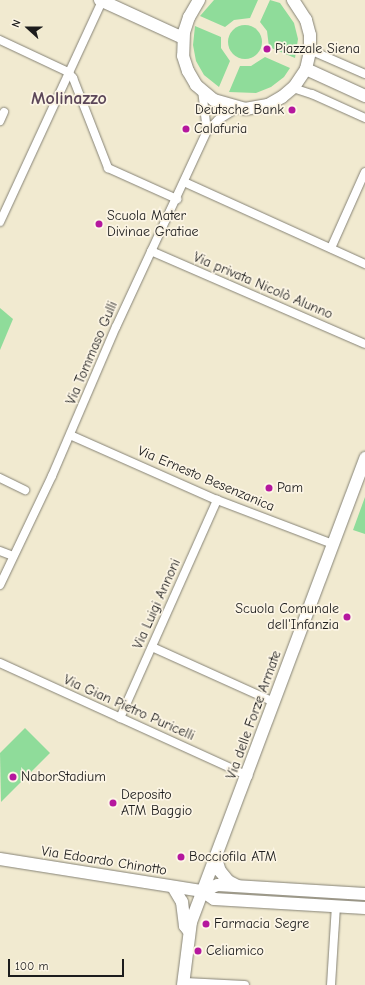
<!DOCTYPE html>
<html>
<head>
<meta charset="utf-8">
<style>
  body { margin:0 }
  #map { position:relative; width:365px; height:985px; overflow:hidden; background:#f1ead0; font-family:"Comic Neue",sans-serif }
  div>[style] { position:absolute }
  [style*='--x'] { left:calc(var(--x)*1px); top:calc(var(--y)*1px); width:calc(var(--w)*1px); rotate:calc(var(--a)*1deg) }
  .green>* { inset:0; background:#8fdc9a }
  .round { border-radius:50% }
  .roads { filter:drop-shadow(0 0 1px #868376) drop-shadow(0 0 1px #868376) }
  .street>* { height:8px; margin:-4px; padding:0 4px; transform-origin:4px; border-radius:4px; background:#fff }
  .secondary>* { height:12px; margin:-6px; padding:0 6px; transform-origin:6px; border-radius:6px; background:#fff }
  .dots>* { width:11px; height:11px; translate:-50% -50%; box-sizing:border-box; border:2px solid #fcf5e5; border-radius:50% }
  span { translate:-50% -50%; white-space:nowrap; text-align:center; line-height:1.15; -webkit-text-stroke:3.5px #fcf5e5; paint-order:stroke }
  .poi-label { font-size:14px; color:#1c1c1c }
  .left { translate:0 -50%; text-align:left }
  .right { translate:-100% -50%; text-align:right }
  .street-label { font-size:14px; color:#1c1c1c }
  .district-label { font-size:18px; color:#5c4759; font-weight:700 }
  .north { position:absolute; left:8px; top:8px; width:40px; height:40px; -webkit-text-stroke:3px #fcf5e5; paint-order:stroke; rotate:291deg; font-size:11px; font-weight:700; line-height:16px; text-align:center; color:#1c1c1c }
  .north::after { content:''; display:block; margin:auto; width:14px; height:18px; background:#1c1c1c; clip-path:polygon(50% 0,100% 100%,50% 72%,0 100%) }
  .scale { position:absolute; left:8px; top:959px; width:116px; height:18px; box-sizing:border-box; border:2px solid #1c1c1c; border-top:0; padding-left:5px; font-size:12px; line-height:14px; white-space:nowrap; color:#1c1c1c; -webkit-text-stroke:3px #fcf5e5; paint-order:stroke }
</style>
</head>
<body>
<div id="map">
  <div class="green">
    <div style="clip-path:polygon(214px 0,258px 0,250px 18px,234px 20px,225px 27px,200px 16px)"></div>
    <div style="clip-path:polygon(270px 0,280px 3px,294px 23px,298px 39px,295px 58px,269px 47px,267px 31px,260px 22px)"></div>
    <div class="round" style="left:228px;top:25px;width:34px;height:34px"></div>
    <div style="clip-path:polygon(195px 26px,221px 37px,221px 48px,230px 61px,219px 87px,204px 75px,196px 61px,193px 45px)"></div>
    <div style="clip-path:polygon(265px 57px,290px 68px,284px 77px,271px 87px,256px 93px,229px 92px,240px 66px,251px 66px)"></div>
    <div style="clip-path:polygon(0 308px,13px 319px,0 350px)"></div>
    <div style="clip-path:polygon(365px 497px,365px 534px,353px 530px)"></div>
    <div style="clip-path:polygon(25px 728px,50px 753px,1px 802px,0 753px)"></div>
  </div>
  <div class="roads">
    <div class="street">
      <div style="--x:0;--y:40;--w:75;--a:25.2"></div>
      <div style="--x:68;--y:72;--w:8;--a:50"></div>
      <div style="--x:73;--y:78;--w:97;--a:68.7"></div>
      <div style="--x:108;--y:168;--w:76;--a:24.2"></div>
      <div style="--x:310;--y:50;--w:60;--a:23.6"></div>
      <div style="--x:293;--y:88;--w:20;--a:18"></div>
      <div style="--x:312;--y:94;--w:58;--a:24.4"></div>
      <div style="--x:202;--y:90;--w:41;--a:83"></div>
      <div style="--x:0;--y:121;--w:10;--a:-66"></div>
      <div style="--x:184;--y:182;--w:199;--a:24.4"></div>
      <div style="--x:0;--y:222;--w:243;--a:-65.2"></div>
      <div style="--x:331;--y:248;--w:83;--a:-65.9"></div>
      <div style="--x:151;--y:251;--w:233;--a:23.5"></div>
      <div style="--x:70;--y:435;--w:161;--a:23.9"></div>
      <div style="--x:217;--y:500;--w:124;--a:20.8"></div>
      <div style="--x:0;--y:478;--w:28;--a:26"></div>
      <div style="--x:0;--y:551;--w:14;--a:21"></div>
      <div style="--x:0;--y:585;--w:121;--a:-64.5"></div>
      <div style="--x:52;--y:476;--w:162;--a:-66.8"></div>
      <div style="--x:116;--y:327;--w:216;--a:-65.1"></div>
      <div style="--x:207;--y:131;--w:16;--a:-45"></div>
      <div style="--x:218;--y:120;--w:22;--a:-32"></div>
      <div style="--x:152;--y:647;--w:134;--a:24.3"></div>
      <div style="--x:0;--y:663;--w:273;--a:24.5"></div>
      <div style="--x:120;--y:718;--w:239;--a:-66"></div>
      <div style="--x:184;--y:982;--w:61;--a:2.8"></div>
      <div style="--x:331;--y:985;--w:79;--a:-86.4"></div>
    </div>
    <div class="secondary">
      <div style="--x:100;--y:0;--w:91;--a:24.6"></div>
      <div style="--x:199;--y:0;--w:20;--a:120"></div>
      <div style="--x:189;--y:17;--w:16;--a:108"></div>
      <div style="--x:184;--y:32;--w:24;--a:92"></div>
      <div style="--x:183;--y:56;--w:16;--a:72"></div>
      <div style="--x:188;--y:71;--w:16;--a:60"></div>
      <div style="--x:196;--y:85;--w:23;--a:40"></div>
      <div style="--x:214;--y:100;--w:32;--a:16"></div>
      <div style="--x:245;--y:109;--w:23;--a:-10"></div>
      <div style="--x:268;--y:105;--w:16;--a:-30"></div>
      <div style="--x:282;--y:97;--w:16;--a:-40"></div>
      <div style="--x:294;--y:87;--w:22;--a:-56"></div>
      <div style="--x:306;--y:69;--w:18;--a:-77"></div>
      <div style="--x:310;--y:51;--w:16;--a:-90"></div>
      <div style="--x:310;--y:35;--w:16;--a:-105"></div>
      <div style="--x:306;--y:20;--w:24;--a:-123"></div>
      <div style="--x:306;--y:69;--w:65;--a:24.6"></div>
      <div style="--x:0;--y:859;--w:205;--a:9"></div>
      <div style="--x:202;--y:891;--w:14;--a:34"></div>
      <div style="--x:214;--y:899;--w:151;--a:3.4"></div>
      <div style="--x:216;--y:859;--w:13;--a:72"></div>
      <div style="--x:220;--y:871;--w:13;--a:51"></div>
      <div style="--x:228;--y:881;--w:11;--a:27"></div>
      <div style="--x:173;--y:887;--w:17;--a:59"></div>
      <div style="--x:182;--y:902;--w:24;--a:83"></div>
      <div style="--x:185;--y:926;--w:5;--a:53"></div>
      <div style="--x:202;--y:891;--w:17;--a:-21"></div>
      <div style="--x:218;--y:885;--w:147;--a:3.5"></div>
      <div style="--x:183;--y:985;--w:64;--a:-82.8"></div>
      <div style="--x:191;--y:922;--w:496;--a:-69.4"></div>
    </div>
  </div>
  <div class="dots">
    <div style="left:267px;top:49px;background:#b5179e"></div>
    <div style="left:292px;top:110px;background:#b5179e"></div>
    <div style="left:186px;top:129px;background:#b5179e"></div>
    <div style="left:99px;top:224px;background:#b5179e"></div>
    <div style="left:269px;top:488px;background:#b5179e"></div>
    <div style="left:347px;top:617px;background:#b5179e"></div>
    <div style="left:13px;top:777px;background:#b5179e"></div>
    <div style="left:113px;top:803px;background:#b5179e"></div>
    <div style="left:181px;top:857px;background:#b5179e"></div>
    <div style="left:206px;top:924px;background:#b5179e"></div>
    <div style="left:198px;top:951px;background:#b5179e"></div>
  </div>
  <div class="poi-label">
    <span class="left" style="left:275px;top:49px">Piazzale Siena</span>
    <span class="right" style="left:284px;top:110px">Deutsche Bank</span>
    <span class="left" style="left:194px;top:129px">Calafuria</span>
    <span class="left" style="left:107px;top:224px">Scuola Mater<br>Divinae Gratiae</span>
    <span class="left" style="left:277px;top:488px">Pam</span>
    <span class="right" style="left:339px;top:617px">Scuola Comunale<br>dell'Infanzia</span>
    <span class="left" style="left:21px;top:777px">NaborStadium</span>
    <span class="left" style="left:121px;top:803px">Deposito<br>ATM Baggio</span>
    <span class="left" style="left:189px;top:857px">Bocciofila ATM</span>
    <span class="left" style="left:214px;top:924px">Farmacia Segre</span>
    <span class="left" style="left:206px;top:951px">Celiamico</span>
  </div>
  <div class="street-label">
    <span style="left:263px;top:286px;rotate:23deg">Via privata Nicolò Alunno</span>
    <span style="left:92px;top:353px;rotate:-67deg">Via Tommaso Gulli</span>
    <span style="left:206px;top:479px;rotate:23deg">Via Ernesto Besenzanica</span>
    <span style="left:157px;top:604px;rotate:-66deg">Via Luigi Annoni</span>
    <span style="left:129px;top:708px;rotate:24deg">Via Gian Pietro Puricelli</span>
    <span style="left:254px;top:715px;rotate:-70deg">Via delle Forze Armate</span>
    <span style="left:104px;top:861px;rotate:9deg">Via Edoardo Chinotto</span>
  </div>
  <div class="district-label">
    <span style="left:69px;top:99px">Molinazzo</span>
  </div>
  <div class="north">N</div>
  <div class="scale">100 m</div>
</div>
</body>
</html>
